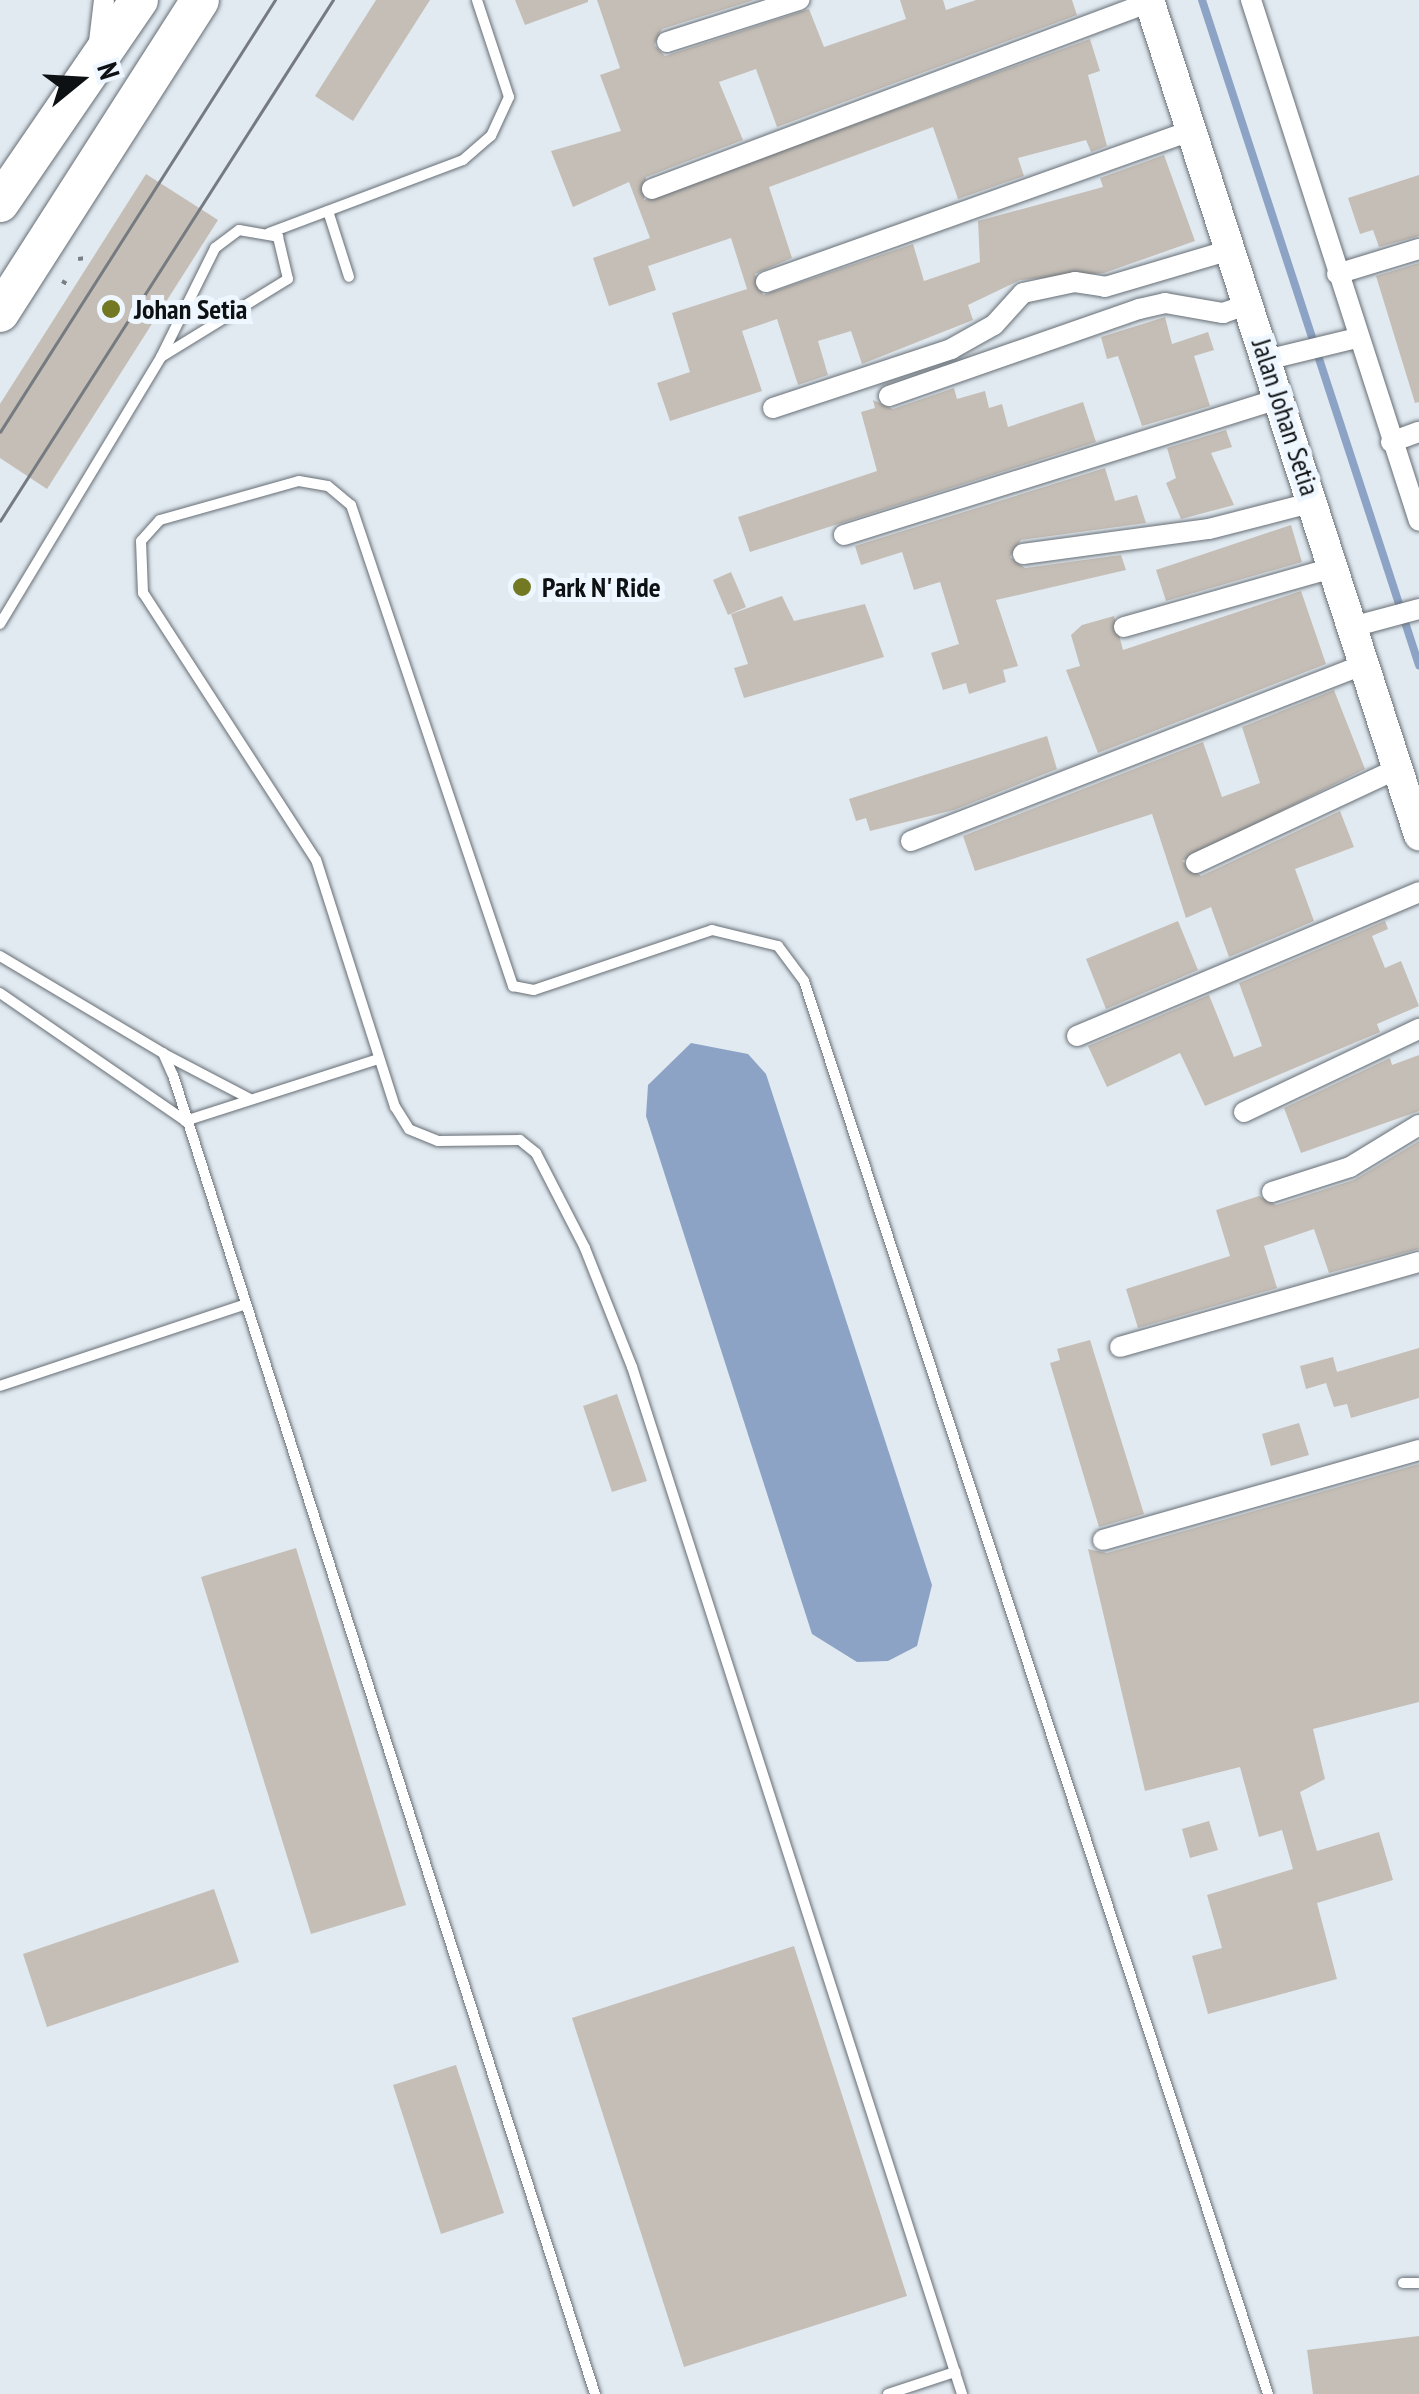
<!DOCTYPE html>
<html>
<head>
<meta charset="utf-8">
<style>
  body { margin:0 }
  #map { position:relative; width:1419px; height:2394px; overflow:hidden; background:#e1eaf1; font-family:"PT Sans Narrow",sans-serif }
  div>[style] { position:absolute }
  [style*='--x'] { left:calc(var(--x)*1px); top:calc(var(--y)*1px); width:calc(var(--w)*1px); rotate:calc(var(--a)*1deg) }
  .water>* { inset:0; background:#8da3c6 }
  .stream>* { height:8px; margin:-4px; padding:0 4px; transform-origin:4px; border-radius:4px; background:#8da3c6 }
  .building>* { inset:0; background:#c5beb6 }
  .path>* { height:4px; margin-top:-2px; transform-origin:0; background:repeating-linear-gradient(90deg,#7a8085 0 5px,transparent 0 10px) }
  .roads { filter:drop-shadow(0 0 2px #676e75) drop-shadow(0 0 2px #676e75) }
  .lane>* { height:10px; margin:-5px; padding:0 5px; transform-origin:5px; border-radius:5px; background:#fff }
  .street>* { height:20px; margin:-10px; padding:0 10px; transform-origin:10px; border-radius:10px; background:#fff }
  .secondary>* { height:30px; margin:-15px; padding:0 15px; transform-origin:15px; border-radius:15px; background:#fff }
  .highway>* { height:38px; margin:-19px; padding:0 19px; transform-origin:19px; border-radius:19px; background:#fff }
  .tram>* { height:2.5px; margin:-1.25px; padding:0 1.25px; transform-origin:1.25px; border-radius:1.25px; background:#757b80 }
  .dots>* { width:28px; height:28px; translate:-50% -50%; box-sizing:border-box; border:5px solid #eef7ff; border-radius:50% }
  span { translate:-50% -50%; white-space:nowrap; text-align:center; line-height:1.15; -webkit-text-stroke:10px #eef7ff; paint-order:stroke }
  .poi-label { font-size:28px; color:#0e1113; font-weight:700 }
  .left { translate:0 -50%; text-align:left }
  .street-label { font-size:28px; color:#0e1113 }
  .north { position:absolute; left:30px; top:30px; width:100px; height:100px; -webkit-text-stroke:8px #eef7ff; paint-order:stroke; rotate:72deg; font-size:28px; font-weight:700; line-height:40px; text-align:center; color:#0e1113 }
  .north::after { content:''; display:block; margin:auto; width:35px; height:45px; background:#0e1113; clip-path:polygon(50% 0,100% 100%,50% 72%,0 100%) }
</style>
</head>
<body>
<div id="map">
  <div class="water">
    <div style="clip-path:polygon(691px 1043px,748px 1054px,766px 1074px,932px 1585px,917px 1646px,888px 1661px,857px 1662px,812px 1634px,646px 1116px,648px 1085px)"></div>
  </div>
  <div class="stream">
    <div style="--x:1202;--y:0;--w:700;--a:71.93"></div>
  </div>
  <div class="building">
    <div style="clip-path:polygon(376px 0,430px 0,353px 121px,315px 96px)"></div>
    <div style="clip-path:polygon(515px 0,588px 0,588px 2px,525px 25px)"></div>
    <div style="clip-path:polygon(597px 0,754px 0,662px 29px,654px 45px,665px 56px,809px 9px,824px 47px,906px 19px,900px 0,943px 0,946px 10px,976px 0,1072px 0,1077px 15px,777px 127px,756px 69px,719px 82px,743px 140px,646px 177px,644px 200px,1090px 39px,1100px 71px,1088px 75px,1107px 146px,1091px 152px,1086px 140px,1018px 158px,1024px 176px,958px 199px,933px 127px,769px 187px,792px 258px,755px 274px,763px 295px,913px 244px,924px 281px,980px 262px,978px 221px,1103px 187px,1100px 178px,1164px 155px,1195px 241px,1104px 273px,1020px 280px,968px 305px,973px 320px,862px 364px,851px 331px,818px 341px,828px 375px,798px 385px,777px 319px,742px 331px,762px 391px,670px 421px,657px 383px,690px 372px,672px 313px,747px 289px,731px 238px,648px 266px,656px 290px,609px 306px,593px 258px,650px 238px,629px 182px,573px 207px,551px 151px,621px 131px,600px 75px,620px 68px)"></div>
    <div style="clip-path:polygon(146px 174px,218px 220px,47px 489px,0 458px,0 404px)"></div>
    <div style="clip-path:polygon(1419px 175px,1419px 236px,1379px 247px,1373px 230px,1360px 234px,1348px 198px)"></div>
    <div style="clip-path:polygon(1419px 263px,1419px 402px,1415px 403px,1376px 276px)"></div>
    <div style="clip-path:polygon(1165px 317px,1172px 344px,1208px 332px,1214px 350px,1194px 356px,1210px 406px,1142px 426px,1118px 356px,1107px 359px,1101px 337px)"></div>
    <div style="clip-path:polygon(954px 388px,957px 399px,985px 391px,989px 408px,1002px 404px,1008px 427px,1083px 402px,1096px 442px,750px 552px,738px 517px,877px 471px,861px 412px,875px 408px,873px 400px,893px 409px)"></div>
    <div style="clip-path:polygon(1226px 430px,1232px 447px,1211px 453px,1234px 505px,1181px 519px,1166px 483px,1176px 478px,1167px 448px)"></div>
    <div style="clip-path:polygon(1105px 468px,1115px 501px,1137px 495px,1146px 523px,1021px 540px,1010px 557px,1025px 568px,1121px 555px,1126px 570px,996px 600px,1018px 666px,1003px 670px,1006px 682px,969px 694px,966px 683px,943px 690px,931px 653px,959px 644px,940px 582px,914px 590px,902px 552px,861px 565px,855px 546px)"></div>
    <div style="clip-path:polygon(1291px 525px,1302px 562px,1166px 601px,1156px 570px)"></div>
    <div style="clip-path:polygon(731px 572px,746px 607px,728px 615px,713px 580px)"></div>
    <div style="clip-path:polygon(1301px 591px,1326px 664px,1098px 753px,1066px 670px,1080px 666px,1071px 635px,1082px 625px,1114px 616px,1123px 650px)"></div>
    <div style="clip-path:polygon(782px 596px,794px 621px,865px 604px,884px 657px,744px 698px,734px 668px,748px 664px,731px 614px)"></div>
    <div style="clip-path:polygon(1334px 690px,1365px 769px,1182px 861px,1201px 876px,1340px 811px,1354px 847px,1295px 869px,1314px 921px,1229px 957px,1211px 907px,1186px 918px,1152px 814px,975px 871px,963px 836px,1203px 742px,1222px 797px,1260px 783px,1242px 727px)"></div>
    <div style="clip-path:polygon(1047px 736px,1057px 769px,954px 810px,870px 831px,866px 818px,856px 821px,849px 799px)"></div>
    <div style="clip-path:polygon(1178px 921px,1198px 970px,1106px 1009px,1086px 959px)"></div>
    <div style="clip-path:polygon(1385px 921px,1388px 929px,1372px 936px,1385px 968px,1401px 961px,1419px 1006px,1377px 1024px,1380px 1032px,1205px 1106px,1180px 1053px,1107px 1087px,1088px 1046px,1209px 995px,1234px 1057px,1262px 1046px,1239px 983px)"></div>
    <div style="clip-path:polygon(1419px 1055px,1419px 1111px,1301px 1153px,1284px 1108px,1390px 1058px,1392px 1065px)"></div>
    <div style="clip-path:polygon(1419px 1141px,1419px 1249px,1329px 1273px,1314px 1229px,1264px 1246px,1277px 1288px,1138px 1328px,1126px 1289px,1230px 1256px,1216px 1210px,1259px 1196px,1276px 1205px,1354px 1180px)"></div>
    <div style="clip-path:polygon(1090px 1340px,1144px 1514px,1099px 1527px,1050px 1363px,1060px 1360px,1057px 1349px)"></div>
    <div style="clip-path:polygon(1419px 1348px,1419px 1398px,1351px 1418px,1347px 1404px,1334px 1407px,1326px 1383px,1306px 1389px,1300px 1366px,1333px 1357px,1337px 1372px)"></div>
    <div style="clip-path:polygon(617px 1394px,647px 1481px,612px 1492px,583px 1406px)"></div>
    <div style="clip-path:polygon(1299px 1423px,1309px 1455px,1271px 1466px,1262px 1434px)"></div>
    <div style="clip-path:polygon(1419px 1464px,1419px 1702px,1313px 1729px,1325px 1779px,1300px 1792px,1317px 1851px,1379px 1832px,1393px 1880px,1317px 1903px,1337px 1979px,1208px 2014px,1192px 1956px,1222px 1948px,1207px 1895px,1293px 1869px,1282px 1830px,1259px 1837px,1240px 1767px,1145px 1791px,1088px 1549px,1107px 1553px)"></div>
    <div style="clip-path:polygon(296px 1548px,406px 1905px,311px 1934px,201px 1577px)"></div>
    <div style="clip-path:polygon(1209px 1821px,1218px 1850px,1190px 1858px,1182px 1829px)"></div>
    <div style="clip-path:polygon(214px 1889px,239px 1962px,47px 2027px,23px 1954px)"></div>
    <div style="clip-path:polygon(794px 1946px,907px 2296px,684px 2367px,572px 2018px)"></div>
    <div style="clip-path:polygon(456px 2065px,504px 2213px,441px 2234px,393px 2085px)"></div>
    <div style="clip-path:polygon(1419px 2336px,1419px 2394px,1313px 2394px,1307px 2350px)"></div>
  </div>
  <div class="path">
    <div style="--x:78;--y:259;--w:8;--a:-7"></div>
    <div style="--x:62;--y:281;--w:6;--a:31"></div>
  </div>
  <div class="roads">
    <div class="lane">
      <div style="--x:328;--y:211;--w:69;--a:72.3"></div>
      <div style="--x:269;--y:233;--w:207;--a:-20.6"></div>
      <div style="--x:463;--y:160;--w:37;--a:-41"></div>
      <div style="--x:491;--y:136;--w:43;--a:-65.2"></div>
      <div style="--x:509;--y:97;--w:102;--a:-108.3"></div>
      <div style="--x:0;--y:624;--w:312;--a:-58.9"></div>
      <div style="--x:161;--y:357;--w:122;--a:-63.6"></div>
      <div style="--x:215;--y:248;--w:30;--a:-37"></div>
      <div style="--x:239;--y:230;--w:40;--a:10"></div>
      <div style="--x:278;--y:237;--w:43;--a:76.6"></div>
      <div style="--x:288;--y:279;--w:149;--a:148.4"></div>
      <div style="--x:0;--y:956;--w:190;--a:30.8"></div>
      <div style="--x:163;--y:1053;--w:24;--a:66"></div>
      <div style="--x:173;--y:1075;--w:1385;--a:72.26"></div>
      <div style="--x:0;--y:993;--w:224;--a:34.6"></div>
      <div style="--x:164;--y:1054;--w:97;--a:27.6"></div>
      <div style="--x:185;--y:1121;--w:203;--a:-17.8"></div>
      <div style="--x:0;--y:1386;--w:257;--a:-18.4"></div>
      <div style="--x:1403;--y:2283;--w:16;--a:0"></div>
      <div style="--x:888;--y:2394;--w:71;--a:-18.2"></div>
      <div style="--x:962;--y:2394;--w:1079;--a:-107.81"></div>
      <div style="--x:632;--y:1367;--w:128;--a:-111.6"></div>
      <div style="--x:585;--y:1248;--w:107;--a:-117.3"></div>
      <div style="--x:536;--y:1153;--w:21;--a:-141"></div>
      <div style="--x:520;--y:1140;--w:82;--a:179.3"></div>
      <div style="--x:438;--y:1141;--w:31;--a:-158"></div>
      <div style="--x:409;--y:1129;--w:26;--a:-122"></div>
      <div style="--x:395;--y:1107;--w:259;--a:-107.7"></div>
      <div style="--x:316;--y:860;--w:318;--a:-122.9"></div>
      <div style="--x:143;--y:593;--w:52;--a:-92.2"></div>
      <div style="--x:141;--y:541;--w:28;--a:-48"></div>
      <div style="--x:160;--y:520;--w:144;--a:-15.7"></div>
      <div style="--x:299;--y:481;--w:29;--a:10"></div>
      <div style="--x:328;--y:486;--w:30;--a:40"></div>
      <div style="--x:351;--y:505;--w:508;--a:71.39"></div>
      <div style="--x:513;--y:986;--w:21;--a:11"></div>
      <div style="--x:534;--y:990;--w:188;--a:-18.6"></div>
      <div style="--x:712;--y:930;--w:68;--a:13.6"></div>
      <div style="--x:778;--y:946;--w:44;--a:53.4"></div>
      <div style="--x:804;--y:981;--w:1487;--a:71.82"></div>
    </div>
    <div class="street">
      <div style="--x:1251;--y:0;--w:547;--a:72.13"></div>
      <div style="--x:99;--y:42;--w:42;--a:-83.2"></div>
      <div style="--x:667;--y:42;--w:139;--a:-17.7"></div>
      <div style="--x:652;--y:189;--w:532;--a:-20.58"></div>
      <div style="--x:1337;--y:274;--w:86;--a:-17"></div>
      <div style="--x:766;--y:282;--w:451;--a:-19.6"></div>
      <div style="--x:1266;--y:360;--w:94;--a:-13.6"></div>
      <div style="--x:889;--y:396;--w:265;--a:-19.2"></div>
      <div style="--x:1139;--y:309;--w:27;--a:-13"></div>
      <div style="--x:1165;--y:303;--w:59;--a:9.8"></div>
      <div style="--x:1223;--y:313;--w:28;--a:-19"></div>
      <div style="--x:773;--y:408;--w:188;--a:-18.3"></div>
      <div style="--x:951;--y:349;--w:49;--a:-29.2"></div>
      <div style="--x:994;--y:325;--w:43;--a:-47.8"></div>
      <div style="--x:1023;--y:293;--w:53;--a:-11.9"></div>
      <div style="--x:1075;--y:282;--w:30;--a:9"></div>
      <div style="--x:1105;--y:287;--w:130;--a:-16.5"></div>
      <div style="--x:1391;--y:442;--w:30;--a:-20"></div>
      <div style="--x:844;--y:535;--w:455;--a:-17.4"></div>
      <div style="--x:1023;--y:554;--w:188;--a:-7.7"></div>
      <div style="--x:1209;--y:529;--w:108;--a:-14.4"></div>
      <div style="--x:1124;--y:627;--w:217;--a:-15.8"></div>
      <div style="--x:1352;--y:627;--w:69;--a:-15"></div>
      <div style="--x:911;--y:841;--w:486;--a:-21.3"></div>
      <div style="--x:1196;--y:863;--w:222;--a:-25.1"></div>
      <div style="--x:1077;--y:1036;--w:371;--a:-22.8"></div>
      <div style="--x:1244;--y:1112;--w:194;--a:-25.4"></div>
      <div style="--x:1272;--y:1192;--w:82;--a:-17.8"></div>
      <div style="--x:1350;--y:1167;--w:81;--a:-31.3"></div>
      <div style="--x:1120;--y:1347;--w:311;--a:-15.9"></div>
      <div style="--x:1103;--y:1540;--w:329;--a:-15.9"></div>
    </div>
    <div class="secondary">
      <div style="--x:1149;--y:0;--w:878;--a:72.08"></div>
    </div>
    <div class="highway">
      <div style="--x:0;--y:203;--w:246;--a:-55.6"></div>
      <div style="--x:0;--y:313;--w:371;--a:-57.4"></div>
    </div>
  </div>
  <div class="tram">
    <div style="--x:0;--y:432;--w:512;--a:-57.52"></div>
    <div style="--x:0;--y:521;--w:618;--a:-57.42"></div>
  </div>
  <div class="dots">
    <div style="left:111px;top:309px;background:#737923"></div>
    <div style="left:522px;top:587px;background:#737923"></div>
  </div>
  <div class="poi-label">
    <span class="left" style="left:134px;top:309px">Johan Setia</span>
    <span class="left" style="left:542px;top:587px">Park N' Ride</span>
  </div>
  <div class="street-label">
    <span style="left:1286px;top:417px;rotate:72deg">Jalan Johan Setia</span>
  </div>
  <div class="north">N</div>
</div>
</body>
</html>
